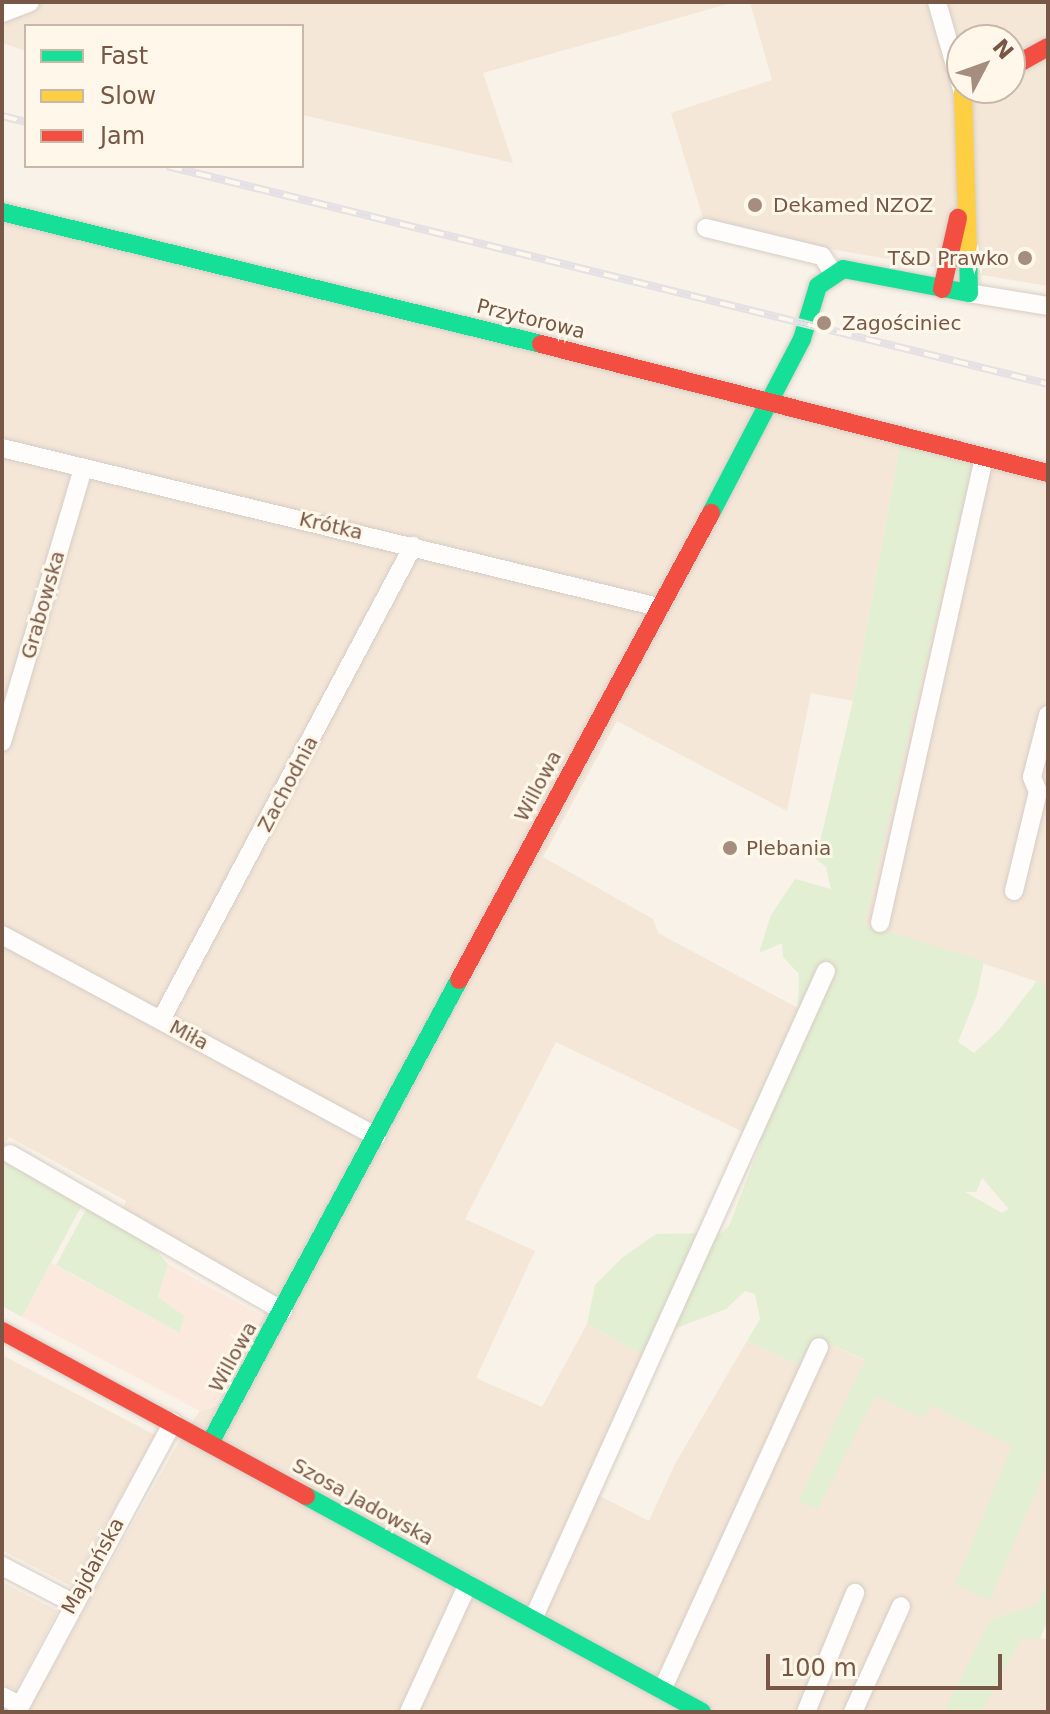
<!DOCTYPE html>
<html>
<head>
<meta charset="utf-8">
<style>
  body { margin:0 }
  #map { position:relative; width:1050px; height:1714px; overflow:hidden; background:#f8f2e8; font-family:"DejaVu Sans",sans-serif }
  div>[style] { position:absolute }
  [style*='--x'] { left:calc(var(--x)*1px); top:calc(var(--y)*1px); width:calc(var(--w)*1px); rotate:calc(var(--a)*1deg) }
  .residential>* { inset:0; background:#f4e7d8 }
  .commercial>* { inset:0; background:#fce9de }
  .green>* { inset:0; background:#e3efd2 }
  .roads { filter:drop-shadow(0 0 2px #d6cdc5) drop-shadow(0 0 2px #d6cdc5) }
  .street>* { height:18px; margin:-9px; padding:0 9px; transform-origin:9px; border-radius:9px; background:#fefdfc }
  .fast>* { height:18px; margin:-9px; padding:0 9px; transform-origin:9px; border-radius:9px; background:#16e098 }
  .slow>* { height:18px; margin:-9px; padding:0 9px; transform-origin:9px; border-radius:9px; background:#ffcf43 }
  .jam>* { height:18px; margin:-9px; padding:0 9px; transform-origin:9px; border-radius:9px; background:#f24e42 }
  .rail>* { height:8px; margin-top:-4px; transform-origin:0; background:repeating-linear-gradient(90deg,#fff7ea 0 15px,#e4e1e5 0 30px); box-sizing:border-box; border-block:2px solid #e4e1e5 }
  .dots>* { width:22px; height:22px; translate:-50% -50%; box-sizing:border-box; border:4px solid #fff7ea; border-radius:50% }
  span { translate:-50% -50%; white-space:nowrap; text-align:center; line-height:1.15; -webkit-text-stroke:6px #fff7ea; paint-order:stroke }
  .poi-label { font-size:20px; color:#785746 }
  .left { translate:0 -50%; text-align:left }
  .right { translate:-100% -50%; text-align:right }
  .street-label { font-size:20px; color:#785746 }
  .frame { position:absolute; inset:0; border:4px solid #785746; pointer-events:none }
  .legend { position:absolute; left:24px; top:24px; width:280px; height:144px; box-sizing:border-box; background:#fff7ea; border:2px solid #c9b7a8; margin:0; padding:10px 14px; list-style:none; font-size:24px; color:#785746 }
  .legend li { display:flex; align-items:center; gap:16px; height:40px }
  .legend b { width:40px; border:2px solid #c9b7a8 }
  .north { position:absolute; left:946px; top:24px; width:80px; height:80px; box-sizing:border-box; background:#fff7ea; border:2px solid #c9b7a8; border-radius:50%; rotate:49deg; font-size:22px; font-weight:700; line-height:32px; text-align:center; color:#785746 }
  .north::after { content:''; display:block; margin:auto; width:28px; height:36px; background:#a58d7f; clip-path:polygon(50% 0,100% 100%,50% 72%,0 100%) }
  .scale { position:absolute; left:766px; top:1654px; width:236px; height:36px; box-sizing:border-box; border:4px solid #785746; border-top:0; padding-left:10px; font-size:24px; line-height:28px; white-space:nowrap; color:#785746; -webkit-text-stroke:6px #fff7ea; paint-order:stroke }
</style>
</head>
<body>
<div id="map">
  <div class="residential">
    <div style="clip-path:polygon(2px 2px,735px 2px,483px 73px,513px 163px,302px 115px,302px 26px,26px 26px,26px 51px,2px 43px)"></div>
    <div style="clip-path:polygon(evenodd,750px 2px,1048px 2px,1048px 286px,706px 228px,671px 113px,772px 80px,750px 2px,962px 40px,1010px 40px,1010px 88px,962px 88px,962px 40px)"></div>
    <div style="clip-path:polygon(2px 212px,1048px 473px,1048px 985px,864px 924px,971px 464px,900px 446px,853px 701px,811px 693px,787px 811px,617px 721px,543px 857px,653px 919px,658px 933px,798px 1008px,741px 1131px,556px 1042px,465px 1219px,535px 1251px,476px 1378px,542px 1407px,587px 1324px,656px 1362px,598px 1495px,649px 1521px,675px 1464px,747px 1341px,798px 1364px,819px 1339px,1048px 1447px,1048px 1579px,1023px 1637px,1048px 1639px,1048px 1712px,27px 1712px,177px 1445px,200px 1411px,216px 1406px,272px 1299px,120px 1213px,126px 1201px,48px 1158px,9px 1137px,2px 1149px)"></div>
    <div style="clip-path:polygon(2px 1355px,155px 1435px,71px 1586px,2px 1550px)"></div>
    <div style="clip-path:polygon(2px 1582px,58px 1611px,16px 1690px,2px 1683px)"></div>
  </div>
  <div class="commercial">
    <div style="clip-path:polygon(51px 1263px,180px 1333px,184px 1316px,158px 1298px,168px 1264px,263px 1316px,215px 1406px,200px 1411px,22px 1317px)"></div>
  </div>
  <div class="green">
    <div style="clip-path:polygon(evenodd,900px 446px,972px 464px,864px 924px,984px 961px,977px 995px,958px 1042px,974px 1053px,999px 1030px,1037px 981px,1048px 985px,1048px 1463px,990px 1600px,955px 1584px,1012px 1446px,931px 1405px,924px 1418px,875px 1396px,818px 1509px,798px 1502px,865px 1360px,819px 1339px,798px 1364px,747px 1341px,760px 1319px,755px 1294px,745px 1291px,726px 1309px,671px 1330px,656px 1362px,587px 1324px,595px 1285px,622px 1258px,656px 1234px,722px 1233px,729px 1226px,761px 1143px,741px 1131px,798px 1008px,799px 974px,783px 957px,782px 943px,759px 953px,771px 915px,795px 879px,831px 889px,826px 867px,816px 859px,853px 701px,900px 446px,982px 1178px,1009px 1209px,1002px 1213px,965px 1192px,976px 1192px,982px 1178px)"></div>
    <div style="clip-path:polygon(2px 1160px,82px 1205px,22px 1317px,2px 1306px)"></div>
    <div style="clip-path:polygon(87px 1208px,149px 1242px,168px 1264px,158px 1297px,184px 1316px,180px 1333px,56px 1265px)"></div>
    <div style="clip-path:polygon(1048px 1579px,1048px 1620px,1040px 1639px,1022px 1638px,981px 1712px,944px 1712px,990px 1620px,1037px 1604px)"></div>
  </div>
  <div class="roads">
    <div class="street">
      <div style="--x:937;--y:2;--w:95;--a:74.1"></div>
      <div style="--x:2;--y:13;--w:30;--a:-21"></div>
      <div style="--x:706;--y:228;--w:119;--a:13.6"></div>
      <div style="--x:822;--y:256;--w:18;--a:56"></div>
      <div style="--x:969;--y:293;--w:80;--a:9.3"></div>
      <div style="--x:2;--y:448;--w:675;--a:13.62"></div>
      <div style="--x:2;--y:742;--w:286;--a:-73.5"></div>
      <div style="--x:1014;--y:891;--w:102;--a:-76.4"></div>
      <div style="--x:1038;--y:792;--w:16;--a:-112"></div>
      <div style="--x:1032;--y:777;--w:64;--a:-75.5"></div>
      <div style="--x:880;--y:923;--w:477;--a:-77.4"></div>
      <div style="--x:2;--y:935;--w:425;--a:28.3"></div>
      <div style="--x:161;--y:1020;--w:537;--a:-62"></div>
      <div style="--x:10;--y:1154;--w:315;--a:29.9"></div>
      <div style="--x:2;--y:1566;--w:80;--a:27.5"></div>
      <div style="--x:533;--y:1619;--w:711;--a:-65.67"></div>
      <div style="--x:662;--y:1690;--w:377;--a:-65.4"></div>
      <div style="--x:2;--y:1696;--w:20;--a:27"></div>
      <div style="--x:17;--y:1712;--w:329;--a:-61.7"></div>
      <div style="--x:409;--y:1712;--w:141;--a:-65.3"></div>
      <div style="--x:806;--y:1712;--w:129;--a:-67.6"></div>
      <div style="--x:853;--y:1712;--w:116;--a:-65.6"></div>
    </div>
    <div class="fast">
      <div style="--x:2;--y:212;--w:555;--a:13.76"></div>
      <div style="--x:711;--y:513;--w:196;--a:-62.4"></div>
      <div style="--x:802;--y:339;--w:55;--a:-73.2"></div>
      <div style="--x:818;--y:286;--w:30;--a:-34"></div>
      <div style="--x:843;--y:269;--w:128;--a:10.8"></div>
      <div style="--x:969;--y:293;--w:41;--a:-91.4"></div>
      <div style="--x:210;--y:1443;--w:526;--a:-61.73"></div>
      <div style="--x:306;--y:1496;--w:451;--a:28.6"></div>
    </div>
    <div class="slow">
      <div style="--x:968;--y:252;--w:159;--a:-91.8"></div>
      <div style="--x:963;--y:93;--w:11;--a:-27"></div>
    </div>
    <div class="jam">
      <div style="--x:1010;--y:68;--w:43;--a:-28.9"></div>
      <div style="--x:942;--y:289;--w:73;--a:-77.3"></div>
      <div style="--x:541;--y:344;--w:523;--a:14.28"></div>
      <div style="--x:459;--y:980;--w:531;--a:-61.65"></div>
      <div style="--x:2;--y:1331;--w:346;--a:28.5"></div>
    </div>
  </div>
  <div class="rail">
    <div style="--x:2;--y:116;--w:25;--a:14"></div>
    <div style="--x:167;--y:166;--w:908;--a:13.9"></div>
  </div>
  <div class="dots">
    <div style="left:755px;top:205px;background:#a58d7f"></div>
    <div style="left:1025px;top:258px;background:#a58d7f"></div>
    <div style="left:824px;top:323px;background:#a58d7f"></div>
    <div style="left:730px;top:848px;background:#a58d7f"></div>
  </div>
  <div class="poi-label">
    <span class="left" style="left:773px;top:205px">Dekamed NZOZ</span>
    <span class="right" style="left:1009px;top:258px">T&amp;D Prawko</span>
    <span class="left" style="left:842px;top:323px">Zagościniec</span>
    <span class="left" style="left:746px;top:848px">Plebania</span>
  </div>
  <div class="street-label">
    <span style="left:531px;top:319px;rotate:14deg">Przytorowa</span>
    <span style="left:331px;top:526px;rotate:13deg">Krótka</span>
    <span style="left:43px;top:605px;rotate:-74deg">Grabowska</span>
    <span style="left:288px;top:784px;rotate:-62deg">Zachodnia</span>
    <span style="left:538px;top:786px;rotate:-62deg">Willowa</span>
    <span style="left:189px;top:1035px;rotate:28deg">Miła</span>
    <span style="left:233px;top:1357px;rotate:-61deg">Willowa</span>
    <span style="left:363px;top:1502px;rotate:29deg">Szosa Jadowska</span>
    <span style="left:93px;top:1566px;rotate:-61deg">Majdańska</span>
  </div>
  <div class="frame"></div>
  <ul class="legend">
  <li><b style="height:10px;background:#16e098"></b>Fast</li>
  <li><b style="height:10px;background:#ffcf43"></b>Slow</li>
  <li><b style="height:10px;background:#f24e42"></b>Jam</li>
  </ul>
  <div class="north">N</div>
  <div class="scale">100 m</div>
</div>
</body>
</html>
